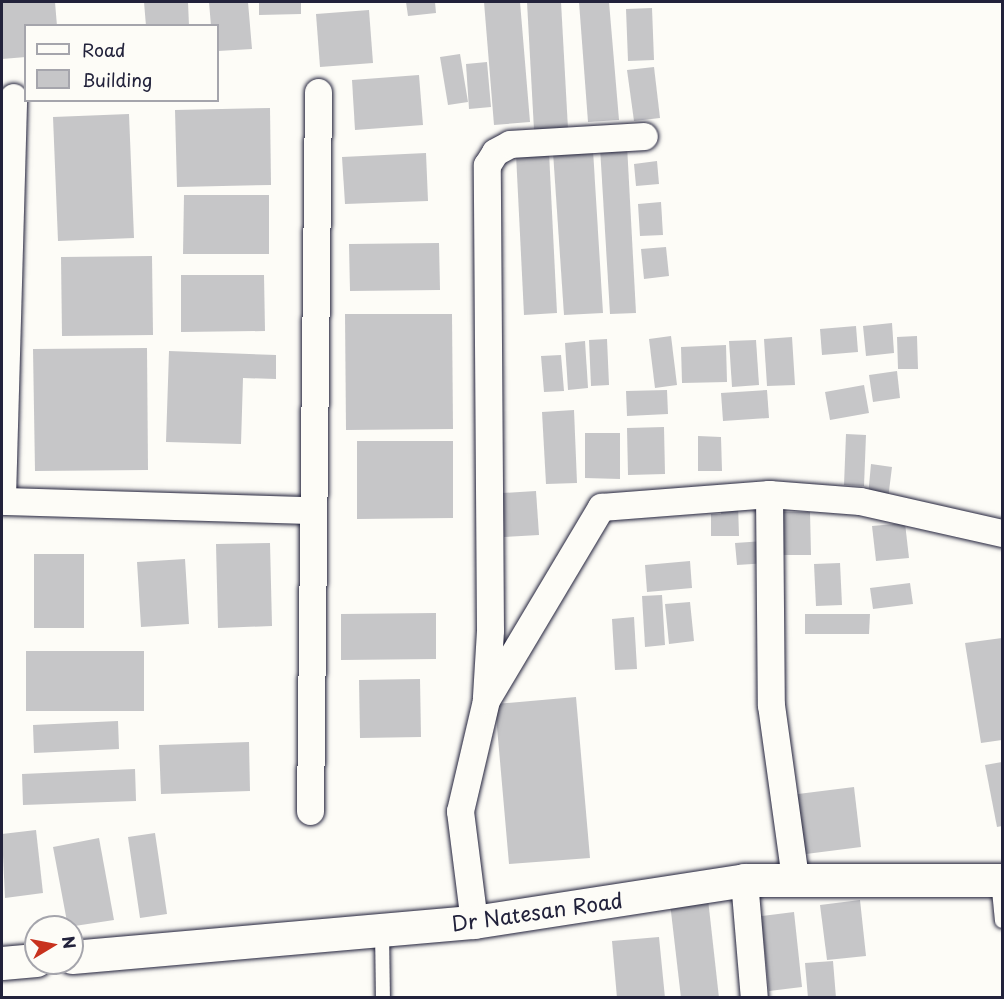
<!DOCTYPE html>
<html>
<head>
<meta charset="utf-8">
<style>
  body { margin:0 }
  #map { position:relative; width:1004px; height:999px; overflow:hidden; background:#fdfcf7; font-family:"Playpen Sans",sans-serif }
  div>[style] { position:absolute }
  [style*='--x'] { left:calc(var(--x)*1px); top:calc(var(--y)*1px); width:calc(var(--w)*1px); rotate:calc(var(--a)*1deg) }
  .building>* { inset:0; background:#c6c6c8 }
  .roads { filter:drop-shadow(0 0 2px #22223b) drop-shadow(0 0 2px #22223b) }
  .service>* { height:14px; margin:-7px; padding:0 7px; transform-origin:7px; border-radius:7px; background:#fdfcf7 }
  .minor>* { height:27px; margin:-13.5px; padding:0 13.5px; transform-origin:13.5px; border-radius:13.5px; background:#fdfcf7 }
  .secondary>* { height:33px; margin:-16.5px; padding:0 16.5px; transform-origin:16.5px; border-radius:16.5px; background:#fdfcf7 }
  span { translate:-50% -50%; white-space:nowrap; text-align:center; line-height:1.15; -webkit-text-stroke:6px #fdfcf7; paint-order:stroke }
  .street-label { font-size:21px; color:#22223b }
  .frame { position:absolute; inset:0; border:3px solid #22223b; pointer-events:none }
  .legend { position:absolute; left:24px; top:24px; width:195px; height:78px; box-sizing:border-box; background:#fdfcf7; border:2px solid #a5a5ac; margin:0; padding:8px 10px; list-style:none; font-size:18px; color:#22223b }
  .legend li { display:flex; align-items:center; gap:12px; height:30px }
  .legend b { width:30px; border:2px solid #a5a5ac }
  .north { position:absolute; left:24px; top:915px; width:60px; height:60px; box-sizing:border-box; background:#fdfcf7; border:2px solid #a5a5ac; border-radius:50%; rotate:80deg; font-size:16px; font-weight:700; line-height:24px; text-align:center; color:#22223b }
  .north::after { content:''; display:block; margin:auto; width:21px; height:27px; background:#c8321e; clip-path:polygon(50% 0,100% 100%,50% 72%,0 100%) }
</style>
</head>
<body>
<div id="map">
  <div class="building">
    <div style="clip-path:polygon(2px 2px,55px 2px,57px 26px,26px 26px,26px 57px,2px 59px)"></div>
    <div style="clip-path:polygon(144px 2px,188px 2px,189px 26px,146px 26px)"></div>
    <div style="clip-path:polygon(209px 2px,248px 2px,252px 49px,218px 51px,218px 26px,211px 26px)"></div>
    <div style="clip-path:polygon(259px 2px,301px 2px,301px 14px,259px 15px)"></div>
    <div style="clip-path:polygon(406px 2px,435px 2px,436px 13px,408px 16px)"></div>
    <div style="clip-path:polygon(484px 2px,520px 2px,530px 122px,494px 125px)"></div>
    <div style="clip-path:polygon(527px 2px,561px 2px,568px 129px,534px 130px)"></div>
    <div style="clip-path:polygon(579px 2px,609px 2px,619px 120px,588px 122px)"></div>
    <div style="clip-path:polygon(652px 8px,654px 60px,628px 61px,626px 9px)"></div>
    <div style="clip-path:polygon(369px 10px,373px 63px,320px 67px,316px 14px)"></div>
    <div style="clip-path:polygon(460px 54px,468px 102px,448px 105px,440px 57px)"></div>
    <div style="clip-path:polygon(487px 62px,491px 107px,469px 109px,466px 64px)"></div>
    <div style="clip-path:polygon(654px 67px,660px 118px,634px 121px,627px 70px)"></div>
    <div style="clip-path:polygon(419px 75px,423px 125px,355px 130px,352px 80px)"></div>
    <div style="clip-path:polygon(270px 108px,271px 185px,177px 187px,175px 110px)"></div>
    <div style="clip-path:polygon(129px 114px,134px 238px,58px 241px,53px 117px)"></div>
    <div style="clip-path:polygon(627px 145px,636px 313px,610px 314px,600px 147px)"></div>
    <div style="clip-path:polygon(593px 150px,603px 313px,564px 315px,553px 152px)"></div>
    <div style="clip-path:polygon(549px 152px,557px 313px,524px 315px,516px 154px)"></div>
    <div style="clip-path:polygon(426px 153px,428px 201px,345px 204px,342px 157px)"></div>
    <div style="clip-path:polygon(657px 161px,659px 184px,636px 186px,634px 164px)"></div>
    <div style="clip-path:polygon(184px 195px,269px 195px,269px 254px,183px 254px)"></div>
    <div style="clip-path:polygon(661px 202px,663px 235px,640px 236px,638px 204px)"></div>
    <div style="clip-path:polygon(439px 243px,440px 290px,350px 291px,349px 244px)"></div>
    <div style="clip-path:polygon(666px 247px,669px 276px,644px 279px,641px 249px)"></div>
    <div style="clip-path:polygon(152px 256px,153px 335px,62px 336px,61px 257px)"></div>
    <div style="clip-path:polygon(181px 275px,264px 275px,265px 331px,181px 332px)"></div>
    <div style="clip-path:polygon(345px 314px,452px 314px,453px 429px,346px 430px)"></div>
    <div style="clip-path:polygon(892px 323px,894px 353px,866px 356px,863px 326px)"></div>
    <div style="clip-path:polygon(856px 326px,858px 352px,822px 355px,820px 329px)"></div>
    <div style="clip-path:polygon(671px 336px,677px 385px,655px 388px,649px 339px)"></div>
    <div style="clip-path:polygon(917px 336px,918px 369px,898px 369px,897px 337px)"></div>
    <div style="clip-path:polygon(792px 337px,795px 385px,767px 386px,764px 339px)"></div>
    <div style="clip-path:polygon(607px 339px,609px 385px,591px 386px,589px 340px)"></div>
    <div style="clip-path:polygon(756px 340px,759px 385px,732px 387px,729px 341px)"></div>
    <div style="clip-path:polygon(585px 341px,588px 388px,568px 390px,565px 343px)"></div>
    <div style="clip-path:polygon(726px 345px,727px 382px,682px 383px,681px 347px)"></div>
    <div style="clip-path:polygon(147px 348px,148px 470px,35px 471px,33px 349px)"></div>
    <div style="clip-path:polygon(169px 351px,276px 355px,276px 379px,243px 378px,241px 444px,166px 442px)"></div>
    <div style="clip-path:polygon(561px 355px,564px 391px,544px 392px,541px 356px)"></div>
    <div style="clip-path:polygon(897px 371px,900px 398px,873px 402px,869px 375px)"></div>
    <div style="clip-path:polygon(864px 385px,869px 413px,830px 420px,825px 392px)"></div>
    <div style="clip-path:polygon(667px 390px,668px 414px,627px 416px,626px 391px)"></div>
    <div style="clip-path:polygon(767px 390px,769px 418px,723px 421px,721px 393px)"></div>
    <div style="clip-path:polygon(574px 410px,577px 483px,546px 484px,542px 412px)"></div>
    <div style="clip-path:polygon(664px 427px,665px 474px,628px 475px,627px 428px)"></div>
    <div style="clip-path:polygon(585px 433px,620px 433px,620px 479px,585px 478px)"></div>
    <div style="clip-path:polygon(846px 434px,866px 435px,864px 486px,844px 485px)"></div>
    <div style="clip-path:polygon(698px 436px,721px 437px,722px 471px,698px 471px)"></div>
    <div style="clip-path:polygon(357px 441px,453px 441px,453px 518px,357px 519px)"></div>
    <div style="clip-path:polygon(871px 464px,892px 467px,888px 499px,868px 496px)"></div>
    <div style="clip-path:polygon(536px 491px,539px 535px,504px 537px,502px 493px)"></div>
    <div style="clip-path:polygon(721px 504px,738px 504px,739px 536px,711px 536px,711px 514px,721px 514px)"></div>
    <div style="clip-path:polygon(778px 512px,810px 512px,811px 555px,779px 555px)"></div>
    <div style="clip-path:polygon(905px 523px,909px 558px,876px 561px,872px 526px)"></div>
    <div style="clip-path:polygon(764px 541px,766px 563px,737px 565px,735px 543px)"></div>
    <div style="clip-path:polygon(270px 543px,272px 626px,218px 628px,216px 544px)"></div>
    <div style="clip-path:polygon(34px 554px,84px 554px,84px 628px,34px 628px)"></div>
    <div style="clip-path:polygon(185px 559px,189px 624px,141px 627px,137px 562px)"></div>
    <div style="clip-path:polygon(690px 561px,692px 588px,647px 592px,645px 565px)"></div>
    <div style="clip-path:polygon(840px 563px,842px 605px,816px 606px,814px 564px)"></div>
    <div style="clip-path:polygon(910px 583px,913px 604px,873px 609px,870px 588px)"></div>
    <div style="clip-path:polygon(662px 595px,665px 645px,645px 647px,642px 596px)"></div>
    <div style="clip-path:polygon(690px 602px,694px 641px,669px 644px,665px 604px)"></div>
    <div style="clip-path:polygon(436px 613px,436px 659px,341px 660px,341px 614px)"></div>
    <div style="clip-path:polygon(805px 614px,870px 614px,869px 634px,805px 634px)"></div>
    <div style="clip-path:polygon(634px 617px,637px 669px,615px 670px,612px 619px)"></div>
    <div style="clip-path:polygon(1002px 638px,1002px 740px,981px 743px,965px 643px)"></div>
    <div style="clip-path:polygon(26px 651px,144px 651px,144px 711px,26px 711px)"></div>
    <div style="clip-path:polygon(420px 679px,421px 737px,360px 738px,359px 680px)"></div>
    <div style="clip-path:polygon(576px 697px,590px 858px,509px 864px,495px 704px)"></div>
    <div style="clip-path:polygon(118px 721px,119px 749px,34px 753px,33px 725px)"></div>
    <div style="clip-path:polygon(249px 742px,250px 791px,161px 794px,159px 745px)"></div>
    <div style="clip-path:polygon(1002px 762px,1002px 826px,997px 827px,985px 765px)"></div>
    <div style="clip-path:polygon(135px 769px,136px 801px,23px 805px,22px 774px)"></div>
    <div style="clip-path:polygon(854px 787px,861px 847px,798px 855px,790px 795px)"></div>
    <div style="clip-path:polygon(36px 830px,43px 893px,5px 898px,2px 834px)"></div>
    <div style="clip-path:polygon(155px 833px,167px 914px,140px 918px,128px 837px)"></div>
    <div style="clip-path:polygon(99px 838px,114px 920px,68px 927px,53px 847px)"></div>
    <div style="clip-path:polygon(708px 899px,719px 998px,681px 998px,670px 903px)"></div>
    <div style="clip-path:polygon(860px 900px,866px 956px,827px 960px,820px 905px)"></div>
    <div style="clip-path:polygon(794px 912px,802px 987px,769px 991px,761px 916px)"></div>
    <div style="clip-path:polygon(659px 937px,665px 998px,617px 998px,612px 941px)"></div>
    <div style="clip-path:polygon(833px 961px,836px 998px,808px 998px,805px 963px)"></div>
  </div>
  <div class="roads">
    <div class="service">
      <div style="--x:998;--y:880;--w:41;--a:84.4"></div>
      <div style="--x:382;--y:930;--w:68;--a:89.2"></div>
    </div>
    <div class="minor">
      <div style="--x:769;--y:494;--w:211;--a:89.5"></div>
      <div style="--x:771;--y:705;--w:176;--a:82.1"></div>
      <div style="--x:2;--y:497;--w:400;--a:-88.4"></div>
      <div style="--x:2;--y:501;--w:311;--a:1.7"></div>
      <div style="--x:486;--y:696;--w:66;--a:-86.5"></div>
      <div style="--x:490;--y:630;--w:465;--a:-90.4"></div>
      <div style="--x:487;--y:165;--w:15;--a:-58"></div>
      <div style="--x:495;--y:152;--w:17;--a:-28"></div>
      <div style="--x:510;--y:144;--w:134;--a:-3.4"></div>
      <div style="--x:310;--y:811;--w:719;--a:-89.36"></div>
      <div style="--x:744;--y:880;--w:118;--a:85.2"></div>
      <div style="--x:474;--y:922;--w:112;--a:-97.2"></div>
      <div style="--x:460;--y:811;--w:114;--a:-76.8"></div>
      <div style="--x:486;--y:700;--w:225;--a:-59.2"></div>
      <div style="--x:601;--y:507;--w:169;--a:-4.4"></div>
      <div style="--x:769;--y:494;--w:91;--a:4.4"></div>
      <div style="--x:860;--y:501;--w:146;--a:12.7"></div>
    </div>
    <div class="secondary">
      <div style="--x:72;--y:957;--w:404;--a:-5"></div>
      <div style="--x:474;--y:922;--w:273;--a:-8.8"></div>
      <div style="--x:744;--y:880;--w:258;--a:0"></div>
      <div style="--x:2;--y:963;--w:34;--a:-5"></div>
    </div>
  </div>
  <div class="street-label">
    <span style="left:537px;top:911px;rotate:-8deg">Dr Natesan Road</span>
  </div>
  <div class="frame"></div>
  <ul class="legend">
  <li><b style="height:8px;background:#fdfcf7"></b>Road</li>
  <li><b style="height:16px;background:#c6c6c8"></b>Building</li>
  </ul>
  <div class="north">N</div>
</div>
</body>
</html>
